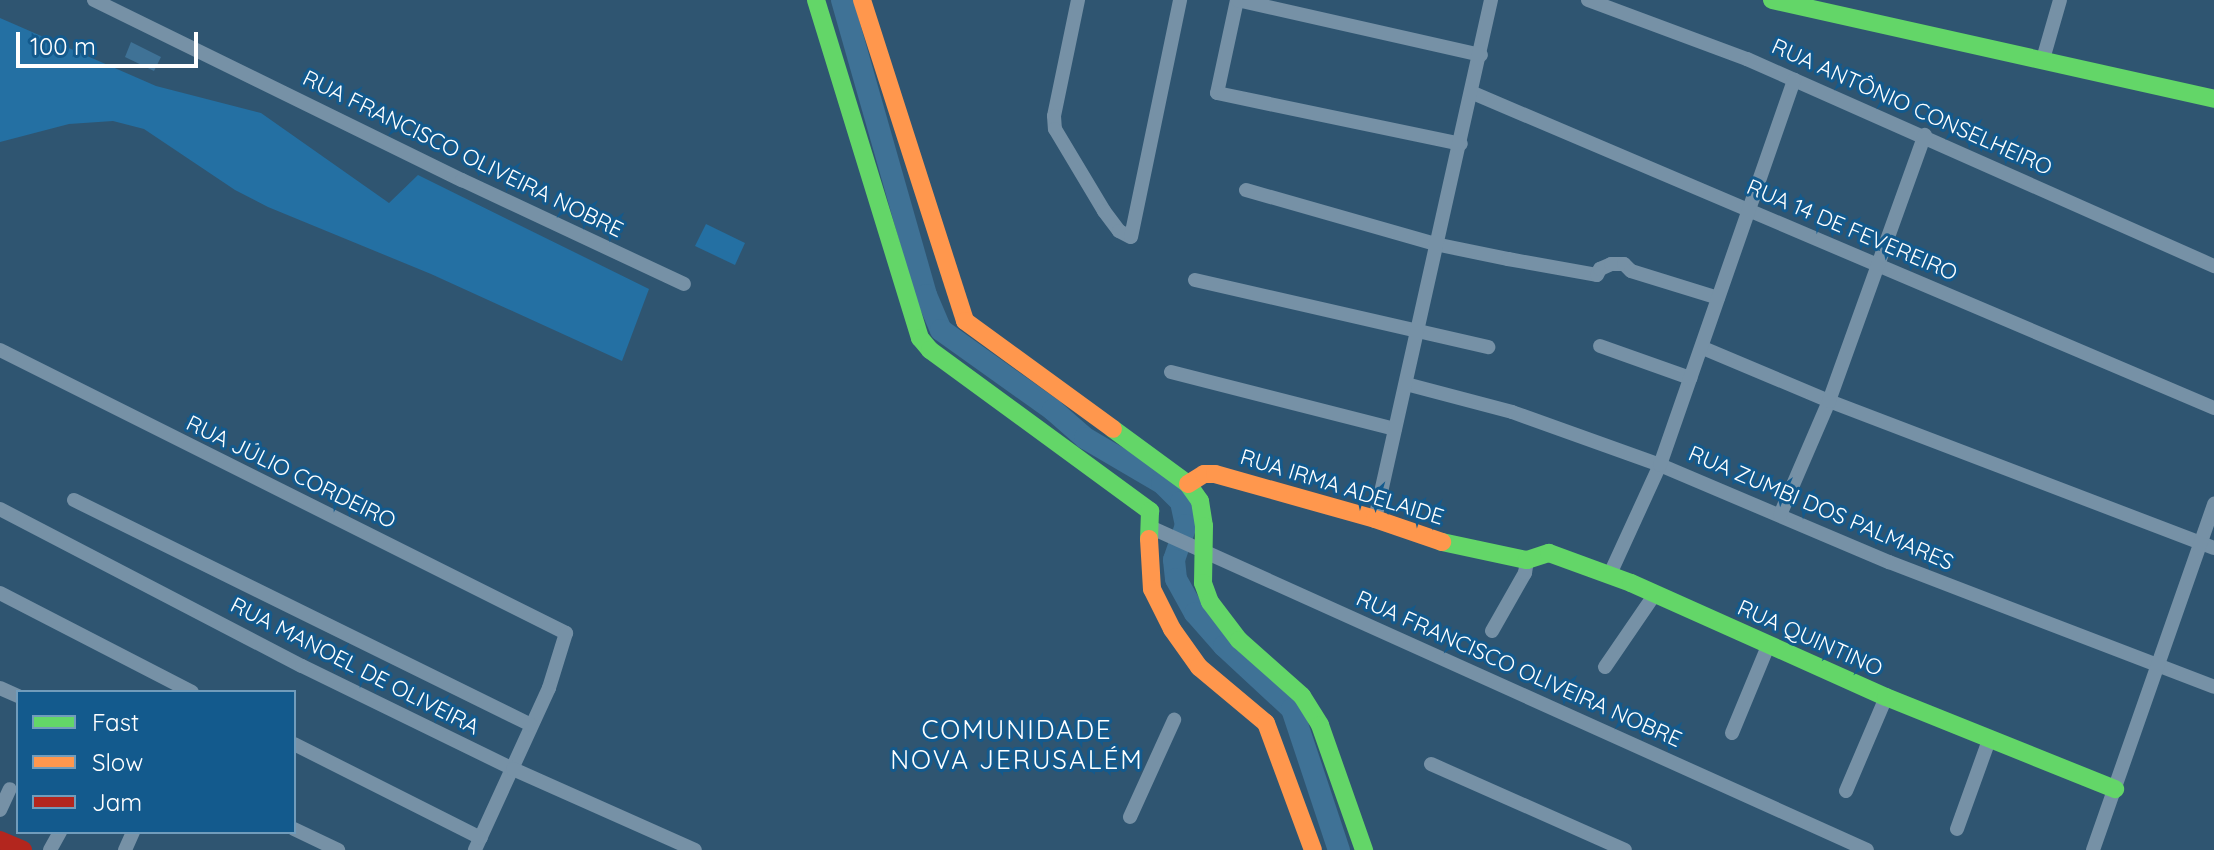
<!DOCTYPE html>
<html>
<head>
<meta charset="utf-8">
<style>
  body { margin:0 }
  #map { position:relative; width:2214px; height:850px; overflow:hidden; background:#2f5571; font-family:Quicksand,sans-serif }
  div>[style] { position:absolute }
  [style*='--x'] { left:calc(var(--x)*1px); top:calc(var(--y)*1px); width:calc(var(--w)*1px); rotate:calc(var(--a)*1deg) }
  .green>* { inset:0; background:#2470a3 }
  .water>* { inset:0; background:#3f7296 }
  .river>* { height:22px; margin:-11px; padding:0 11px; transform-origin:11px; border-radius:11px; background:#3f7296 }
  .street>* { height:14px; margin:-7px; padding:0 7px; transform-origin:7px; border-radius:7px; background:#7691a6 }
  .fast>* { height:18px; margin:-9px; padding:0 9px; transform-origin:9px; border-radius:9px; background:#63d668 }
  .slow>* { height:18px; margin:-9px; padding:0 9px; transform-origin:9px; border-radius:9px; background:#ff974d }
  .jam>* { height:18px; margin:-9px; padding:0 9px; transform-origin:9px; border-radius:9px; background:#b3261e }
  span { translate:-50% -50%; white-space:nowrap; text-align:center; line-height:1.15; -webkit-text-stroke:6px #135a8d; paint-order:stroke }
  .street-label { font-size:22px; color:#fff }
  .quarter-label { font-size:26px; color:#fff; letter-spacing:2px }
  .legend { position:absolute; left:16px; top:690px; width:280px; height:144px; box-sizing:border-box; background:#135a8d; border:2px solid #719cbb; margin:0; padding:10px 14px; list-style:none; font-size:24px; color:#fff }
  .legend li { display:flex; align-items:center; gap:16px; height:40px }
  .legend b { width:40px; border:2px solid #719cbb }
  .scale { position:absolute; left:16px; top:32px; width:182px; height:36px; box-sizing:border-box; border:4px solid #fff; border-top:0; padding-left:10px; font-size:24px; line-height:28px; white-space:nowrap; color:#fff; -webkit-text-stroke:6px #135a8d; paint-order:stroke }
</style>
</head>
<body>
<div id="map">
  <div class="green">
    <div style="clip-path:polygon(0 18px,156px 86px,261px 113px,389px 203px,418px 175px,649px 289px,622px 361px,431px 274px,268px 207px,235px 190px,144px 129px,113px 121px,69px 124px,0 142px)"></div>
    <div style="clip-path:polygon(706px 224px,745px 243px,735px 265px,695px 246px)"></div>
  </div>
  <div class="water">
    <div style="clip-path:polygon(131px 42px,161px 57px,154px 71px,125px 57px)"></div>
  </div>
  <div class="river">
    <div style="--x:842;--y:0;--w:307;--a:74.1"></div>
    <div style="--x:926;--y:295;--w:38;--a:67"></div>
    <div style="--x:941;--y:330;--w:138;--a:35.5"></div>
    <div style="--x:1053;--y:410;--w:43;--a:41.2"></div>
    <div style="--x:1085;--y:438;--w:89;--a:30.3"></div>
    <div style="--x:1162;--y:483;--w:27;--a:45"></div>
    <div style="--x:1181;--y:502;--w:24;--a:78"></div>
    <div style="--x:1186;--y:525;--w:37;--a:109"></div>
    <div style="--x:1174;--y:560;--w:19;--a:84"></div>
    <div style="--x:1176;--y:579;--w:39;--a:61"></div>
    <div style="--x:1195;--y:613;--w:44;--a:48.7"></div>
    <div style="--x:1224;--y:646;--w:93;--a:42.8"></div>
    <div style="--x:1292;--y:709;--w:149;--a:71.6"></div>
  </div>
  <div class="street">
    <div style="--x:94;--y:0;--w:410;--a:26.1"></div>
    <div style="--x:462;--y:180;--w:245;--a:25.1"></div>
    <div style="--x:1078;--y:0;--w:118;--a:101.7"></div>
    <div style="--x:1054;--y:116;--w:13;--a:86"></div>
    <div style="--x:1055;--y:129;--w:96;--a:59.1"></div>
    <div style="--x:1104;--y:211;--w:25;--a:53"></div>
    <div style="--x:1119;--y:231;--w:13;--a:27"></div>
    <div style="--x:1131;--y:237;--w:242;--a:-78.3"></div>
    <div style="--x:1237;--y:0;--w:95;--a:102.1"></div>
    <div style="--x:1217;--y:93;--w:249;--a:11.8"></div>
    <div style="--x:1237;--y:0;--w:250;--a:12.7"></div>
    <div style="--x:1588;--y:0;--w:170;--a:20.4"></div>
    <div style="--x:1747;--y:59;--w:511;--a:23.91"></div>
    <div style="--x:2043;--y:59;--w:61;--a:-73.9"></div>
    <div style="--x:1473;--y:93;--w:805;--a:23.03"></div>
    <div style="--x:1246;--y:190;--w:197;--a:15.9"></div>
    <div style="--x:1435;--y:244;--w:75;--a:11.6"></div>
    <div style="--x:1508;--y:259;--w:90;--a:10.2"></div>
    <div style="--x:1597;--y:275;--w:7;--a:-63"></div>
    <div style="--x:1600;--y:269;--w:12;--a:-24"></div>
    <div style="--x:1611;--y:264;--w:13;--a:0"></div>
    <div style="--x:1624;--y:264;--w:10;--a:45"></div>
    <div style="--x:1631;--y:271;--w:91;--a:17.2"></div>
    <div style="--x:1195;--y:280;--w:301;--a:12.9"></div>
    <div style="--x:1600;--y:346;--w:96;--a:19.6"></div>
    <div style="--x:1703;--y:348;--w:137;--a:22.8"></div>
    <div style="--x:1829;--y:401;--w:412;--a:20.9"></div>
    <div style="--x:0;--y:350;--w:633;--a:26.57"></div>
    <div style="--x:566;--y:633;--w:58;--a:107.2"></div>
    <div style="--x:549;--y:688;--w:178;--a:114.6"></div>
    <div style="--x:1171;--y:372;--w:231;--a:14.3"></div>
    <div style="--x:1406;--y:384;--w:110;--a:14.8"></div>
    <div style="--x:1512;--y:412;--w:157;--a:19.7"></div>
    <div style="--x:1660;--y:465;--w:249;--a:23"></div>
    <div style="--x:1889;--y:562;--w:348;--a:21"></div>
    <div style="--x:74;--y:500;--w:509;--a:26.21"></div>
    <div style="--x:0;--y:509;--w:340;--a:27.5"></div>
    <div style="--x:302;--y:666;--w:235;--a:26"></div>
    <div style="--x:513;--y:769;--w:199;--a:24"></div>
    <div style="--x:1780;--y:515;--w:124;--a:-66.7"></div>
    <div style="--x:1829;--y:401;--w:283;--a:-70.2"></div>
    <div style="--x:1375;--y:519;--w:532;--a:-77.4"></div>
    <div style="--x:1152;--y:528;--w:784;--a:24.24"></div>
    <div style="--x:1610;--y:574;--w:120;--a:-65.4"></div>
    <div style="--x:1660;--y:465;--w:408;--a:-70.8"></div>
    <div style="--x:0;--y:593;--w:216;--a:27.3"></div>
    <div style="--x:1492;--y:631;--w:67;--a:-60.4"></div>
    <div style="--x:1525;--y:573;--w:13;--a:-81"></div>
    <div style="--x:1605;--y:667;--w:88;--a:-55.6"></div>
    <div style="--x:0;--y:688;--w:20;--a:24"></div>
    <div style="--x:1732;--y:733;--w:94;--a:-67.5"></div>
    <div style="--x:294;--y:744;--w:209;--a:26.7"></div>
    <div style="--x:1431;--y:764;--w:212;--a:23.9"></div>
    <div style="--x:1846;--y:791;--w:102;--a:-66.9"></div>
    <div style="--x:0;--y:810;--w:23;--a:-65"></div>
    <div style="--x:1130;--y:817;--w:107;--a:-65.6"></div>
    <div style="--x:294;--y:829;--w:49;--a:25.5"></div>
    <div style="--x:1957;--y:829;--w:95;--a:-70.2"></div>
    <div style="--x:50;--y:850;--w:21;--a:-61"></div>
    <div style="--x:125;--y:850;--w:20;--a:-66"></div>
    <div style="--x:2093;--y:850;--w:367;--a:-70.7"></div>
  </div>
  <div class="fast">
    <div style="--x:816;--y:0;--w:354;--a:72.9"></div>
    <div style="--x:920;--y:338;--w:16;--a:50"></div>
    <div style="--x:930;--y:350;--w:273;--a:36.2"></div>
    <div style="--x:1150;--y:511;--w:28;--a:92"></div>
    <div style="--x:1772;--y:0;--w:453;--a:12.6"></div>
    <div style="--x:1113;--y:429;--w:93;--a:36.3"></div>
    <div style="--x:1188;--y:484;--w:21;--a:55"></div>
    <div style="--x:1200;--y:501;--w:25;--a:81"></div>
    <div style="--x:1204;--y:526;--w:57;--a:91"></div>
    <div style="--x:1203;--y:583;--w:20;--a:70"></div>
    <div style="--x:1210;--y:602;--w:48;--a:52.7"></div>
    <div style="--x:1239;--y:640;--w:84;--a:41.6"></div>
    <div style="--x:1302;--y:696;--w:34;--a:58"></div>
    <div style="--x:1320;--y:725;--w:133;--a:70.6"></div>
    <div style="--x:1442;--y:542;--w:87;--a:12"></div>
    <div style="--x:1527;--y:560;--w:23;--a:-18"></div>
    <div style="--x:1549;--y:553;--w:87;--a:20.1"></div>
    <div style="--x:1631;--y:583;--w:279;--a:24.1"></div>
    <div style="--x:1886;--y:697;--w:247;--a:21.9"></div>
  </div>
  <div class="slow">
    <div style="--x:862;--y:0;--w:337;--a:72.2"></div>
    <div style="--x:965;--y:321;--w:183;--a:36.1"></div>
    <div style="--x:1188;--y:484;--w:19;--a:-32"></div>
    <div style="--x:1204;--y:474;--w:11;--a:0"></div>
    <div style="--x:1215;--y:474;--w:166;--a:15.7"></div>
    <div style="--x:1375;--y:519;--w:71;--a:18.9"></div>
    <div style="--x:1149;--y:539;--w:50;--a:86.6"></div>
    <div style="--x:1152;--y:589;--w:45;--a:63.4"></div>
    <div style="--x:1172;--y:629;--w:47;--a:54.6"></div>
    <div style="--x:1199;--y:667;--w:87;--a:39.9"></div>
    <div style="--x:1266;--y:723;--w:135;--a:69.7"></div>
  </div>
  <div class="jam">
    <div style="--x:0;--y:840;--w:25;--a:23"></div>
  </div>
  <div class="street-label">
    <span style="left:1912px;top:107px;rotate:24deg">RUA ANTÔNIO CONSELHEIRO</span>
    <span style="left:463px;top:154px;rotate:26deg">RUA FRANCISCO OLIVEIRA NOBRE</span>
    <span style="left:1852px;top:230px;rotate:23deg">RUA 14 DE FEVEREIRO</span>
    <span style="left:291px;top:472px;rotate:26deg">RUA JÚLIO CORDEIRO</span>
    <span style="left:1342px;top:487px;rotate:17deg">RUA IRMA ADELAIDE</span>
    <span style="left:1821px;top:508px;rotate:23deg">RUA ZUMBI DOS PALMARES</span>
    <span style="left:1810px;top:638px;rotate:24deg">RUA QUINTINO</span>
    <span style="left:355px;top:666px;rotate:27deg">RUA MANOEL DE OLIVEIRA</span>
    <span style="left:1519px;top:669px;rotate:24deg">RUA FRANCISCO OLIVEIRA NOBRE</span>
  </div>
  <div class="quarter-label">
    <span style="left:1017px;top:745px">COMUNIDADE<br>NOVA JERUSALÉM</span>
  </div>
  <ul class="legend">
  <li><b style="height:10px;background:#63d668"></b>Fast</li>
  <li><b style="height:10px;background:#ff974d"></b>Slow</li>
  <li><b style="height:10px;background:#b3261e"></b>Jam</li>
  </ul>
  <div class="scale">100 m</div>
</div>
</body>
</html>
